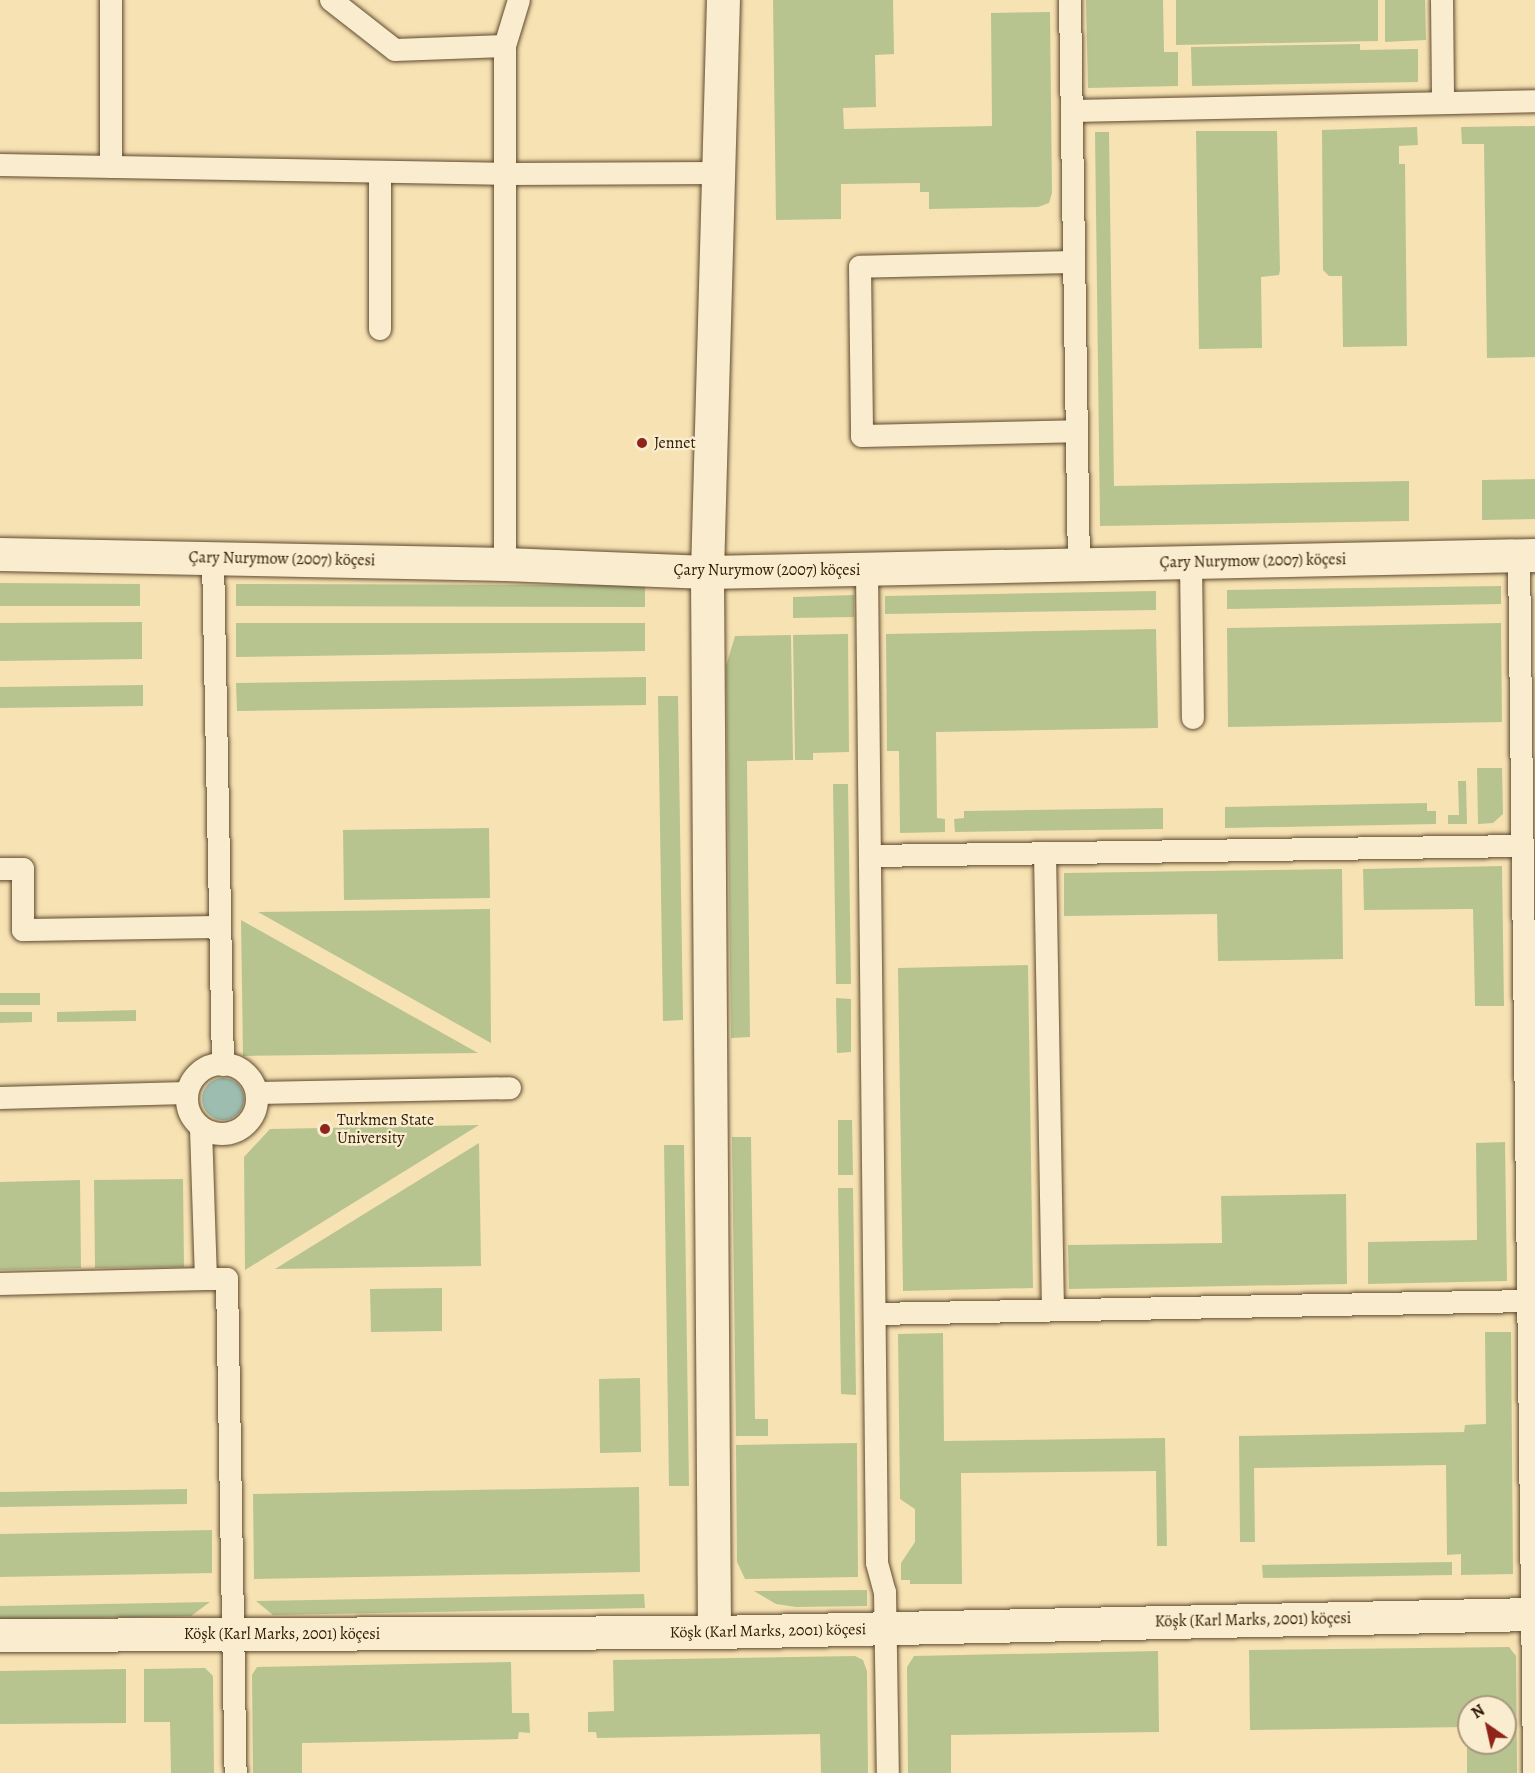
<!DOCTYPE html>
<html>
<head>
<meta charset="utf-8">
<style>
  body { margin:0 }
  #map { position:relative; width:1535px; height:1773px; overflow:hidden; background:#f7e2b3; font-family:Alegreya,serif }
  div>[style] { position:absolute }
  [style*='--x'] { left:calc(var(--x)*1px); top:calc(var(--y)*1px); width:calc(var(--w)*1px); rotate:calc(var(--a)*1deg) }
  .green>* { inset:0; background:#b8c490 }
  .water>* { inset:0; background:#9dbdb0 }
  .round { border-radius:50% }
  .roads { filter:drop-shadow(0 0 2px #5f4a2f) drop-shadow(0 0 2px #5f4a2f) }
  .lane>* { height:22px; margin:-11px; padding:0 11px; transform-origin:11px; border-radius:11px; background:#faecce }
  .lane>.ring { margin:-11px; padding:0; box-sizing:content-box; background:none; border:22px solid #faecce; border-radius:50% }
  .street>* { height:33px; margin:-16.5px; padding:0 16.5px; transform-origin:16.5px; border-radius:16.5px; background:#faecce }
  .dots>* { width:16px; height:16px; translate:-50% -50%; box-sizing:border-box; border:3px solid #faecce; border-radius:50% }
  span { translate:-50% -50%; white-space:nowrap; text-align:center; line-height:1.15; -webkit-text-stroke:4.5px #faecce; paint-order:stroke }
  .poi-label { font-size:16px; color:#2c1803 }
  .left { translate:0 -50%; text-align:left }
  .street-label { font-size:16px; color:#2c1803 }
  .north { position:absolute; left:1457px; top:1695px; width:60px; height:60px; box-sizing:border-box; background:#faecce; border:2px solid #a8977d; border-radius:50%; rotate:326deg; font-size:16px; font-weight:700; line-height:24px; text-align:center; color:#2c1803 }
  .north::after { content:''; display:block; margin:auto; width:21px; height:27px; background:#8f2418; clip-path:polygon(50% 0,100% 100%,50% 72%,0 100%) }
</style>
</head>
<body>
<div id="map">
  <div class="green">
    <div style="clip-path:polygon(773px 0,893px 0,894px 54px,875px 55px,876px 107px,843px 108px,844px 129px,992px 126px,991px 13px,1050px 12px,1052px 193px,1049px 203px,1038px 207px,929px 209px,929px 192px,920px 192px,920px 183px,841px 184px,841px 219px,776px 220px)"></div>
    <div style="clip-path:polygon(1086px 0,1163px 0,1164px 52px,1178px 52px,1178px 86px,1088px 88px)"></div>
    <div style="clip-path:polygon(1176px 0,1378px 0,1378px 41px,1176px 45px)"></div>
    <div style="clip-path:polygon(1385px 0,1425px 0,1426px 40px,1385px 42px)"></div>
    <div style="clip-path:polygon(1360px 44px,1360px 50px,1418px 49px,1418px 82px,1192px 86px,1191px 47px)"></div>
    <div style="clip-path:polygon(1535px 126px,1535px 357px,1487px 358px,1484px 144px,1462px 144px,1461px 127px)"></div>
    <div style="clip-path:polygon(1417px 127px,1418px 145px,1399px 146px,1399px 164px,1405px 164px,1407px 346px,1343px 347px,1342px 276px,1329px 276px,1323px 270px,1322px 130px)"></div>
    <div style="clip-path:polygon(1196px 131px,1277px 131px,1280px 270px,1279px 275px,1261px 277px,1262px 348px,1199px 349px)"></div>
    <div style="clip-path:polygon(1095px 132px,1109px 132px,1114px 486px,1409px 481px,1409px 521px,1100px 526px)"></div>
    <div style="clip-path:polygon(1535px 479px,1535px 519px,1482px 520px,1482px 480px)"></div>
    <div style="clip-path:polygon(0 583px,140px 584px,140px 606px,0 606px)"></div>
    <div style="clip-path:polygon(236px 584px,645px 585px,645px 607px,236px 606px)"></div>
    <div style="clip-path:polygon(1501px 586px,1501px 604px,1227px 609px,1227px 590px)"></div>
    <div style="clip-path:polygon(1156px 591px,1156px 610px,885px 614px,885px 596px)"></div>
    <div style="clip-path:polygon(854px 595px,854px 617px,793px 618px,793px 597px)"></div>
    <div style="clip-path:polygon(142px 622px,142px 659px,0 661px,0 623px)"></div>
    <div style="clip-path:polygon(236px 623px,645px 623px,645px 651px,236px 657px)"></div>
    <div style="clip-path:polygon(1501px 623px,1502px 722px,1228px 727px,1227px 628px)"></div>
    <div style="clip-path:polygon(1156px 629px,1158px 728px,936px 732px,937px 818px,945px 819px,945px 832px,900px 833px,899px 751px,887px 751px,886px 634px)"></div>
    <div style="clip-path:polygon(848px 634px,849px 752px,813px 753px,813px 760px,795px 760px,793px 635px)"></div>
    <div style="clip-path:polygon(791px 635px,793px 760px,747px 761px,750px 1037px,731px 1038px,726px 666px,735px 636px)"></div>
    <div style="clip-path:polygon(646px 677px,646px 705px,237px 711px,236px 683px)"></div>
    <div style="clip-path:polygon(143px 685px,143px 706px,0 708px,0 687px)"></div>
    <div style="clip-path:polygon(658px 696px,678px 696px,683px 1020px,663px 1021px)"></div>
    <div style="clip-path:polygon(1477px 768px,1502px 768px,1503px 814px,1493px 823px,1478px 824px)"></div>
    <div style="clip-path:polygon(1458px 781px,1466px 781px,1467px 824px,1448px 824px,1448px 815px,1459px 815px)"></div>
    <div style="clip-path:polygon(833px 784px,848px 784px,851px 984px,836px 984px)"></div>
    <div style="clip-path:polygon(1427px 803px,1427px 811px,1436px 811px,1436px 824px,1225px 828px,1225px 807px)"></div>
    <div style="clip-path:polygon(1163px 808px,1163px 829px,955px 832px,954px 819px,964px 818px,964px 811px)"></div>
    <div style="clip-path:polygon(489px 828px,490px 898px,344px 900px,343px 830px)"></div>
    <div style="clip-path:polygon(1502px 866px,1504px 1006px,1475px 1006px,1473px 909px,1364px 910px,1363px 869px)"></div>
    <div style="clip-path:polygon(1342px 869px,1343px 959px,1218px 961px,1217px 914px,1064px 916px,1064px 873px)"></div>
    <div style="clip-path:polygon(490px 909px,491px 1043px,258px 912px)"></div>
    <div style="clip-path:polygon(241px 920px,478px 1053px,243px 1056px)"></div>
    <div style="clip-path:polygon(1028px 965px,1033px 1288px,903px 1291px,898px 968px)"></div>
    <div style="clip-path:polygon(0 993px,40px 993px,40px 1005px,0 1005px)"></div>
    <div style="clip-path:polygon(836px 998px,851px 999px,851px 1052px,837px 1053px)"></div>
    <div style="clip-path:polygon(136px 1010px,136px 1021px,57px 1022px,57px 1012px)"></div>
    <div style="clip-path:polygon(0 1012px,32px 1012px,32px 1022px,0 1023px)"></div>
    <div style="clip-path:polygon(838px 1120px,852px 1120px,853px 1175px,838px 1175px)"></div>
    <div style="clip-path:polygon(479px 1125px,245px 1270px,244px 1157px,270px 1129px)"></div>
    <div style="clip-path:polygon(732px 1137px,751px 1137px,755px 1419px,768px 1419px,768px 1436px,736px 1436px)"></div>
    <div style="clip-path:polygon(1505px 1142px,1507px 1281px,1368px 1284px,1368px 1242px,1477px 1240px,1476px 1143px)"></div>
    <div style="clip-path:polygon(479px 1143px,481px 1266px,275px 1269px)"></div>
    <div style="clip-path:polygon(664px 1145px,684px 1145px,689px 1486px,669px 1486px)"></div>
    <div style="clip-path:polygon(183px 1179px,184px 1267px,95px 1268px,94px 1180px)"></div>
    <div style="clip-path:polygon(80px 1180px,81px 1268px,0 1270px,0 1182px)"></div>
    <div style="clip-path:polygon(838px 1188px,853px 1188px,856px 1395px,841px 1394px)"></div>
    <div style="clip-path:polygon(1346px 1194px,1347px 1284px,1069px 1289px,1068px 1245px,1222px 1243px,1221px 1196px)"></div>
    <div style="clip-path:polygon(442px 1288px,442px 1331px,371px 1332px,370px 1289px)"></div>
    <div style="clip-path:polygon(1485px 1332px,1511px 1332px,1513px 1574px,1461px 1575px,1461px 1554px,1447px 1555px,1446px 1465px,1254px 1468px,1255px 1542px,1240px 1542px,1239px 1436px,1464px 1432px,1465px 1425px,1486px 1424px)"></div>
    <div style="clip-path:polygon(943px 1333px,944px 1441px,1165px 1438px,1167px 1546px,1157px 1546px,1156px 1471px,961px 1473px,962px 1584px,910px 1584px,910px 1580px,901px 1580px,901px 1563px,915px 1542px,915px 1509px,900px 1499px,898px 1334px)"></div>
    <div style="clip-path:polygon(640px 1378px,641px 1452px,600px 1453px,599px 1379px)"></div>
    <div style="clip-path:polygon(857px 1443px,858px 1577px,745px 1579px,737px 1562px,736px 1445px)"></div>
    <div style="clip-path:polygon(639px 1487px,640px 1572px,254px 1579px,253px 1494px)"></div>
    <div style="clip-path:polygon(187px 1489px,187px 1504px,0 1507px,0 1492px)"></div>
    <div style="clip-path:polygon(212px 1530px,212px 1573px,0 1577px,0 1534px)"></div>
    <div style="clip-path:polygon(1452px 1562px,1452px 1575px,1263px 1578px,1262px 1565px)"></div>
    <div style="clip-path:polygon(867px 1590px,867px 1606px,796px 1607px,776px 1604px,754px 1591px)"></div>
    <div style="clip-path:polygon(644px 1594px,645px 1608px,273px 1615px,256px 1601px)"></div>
    <div style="clip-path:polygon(210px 1602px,191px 1616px,0 1620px,0 1606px)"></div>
    <div style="clip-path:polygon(evenodd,1509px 1647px,1516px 1656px,1517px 1773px,1467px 1773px,1467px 1727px,1250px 1730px,1249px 1650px,1509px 1647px,1469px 1707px,1505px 1707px,1505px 1743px,1469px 1743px,1469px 1707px)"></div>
    <div style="clip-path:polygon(1158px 1651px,1159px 1732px,951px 1735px,951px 1773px,908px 1773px,907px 1667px,914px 1656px)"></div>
    <div style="clip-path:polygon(855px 1656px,863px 1660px,867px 1671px,868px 1773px,821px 1773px,820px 1734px,597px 1738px,596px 1732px,588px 1732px,588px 1712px,614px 1711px,613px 1660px)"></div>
    <div style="clip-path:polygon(511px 1662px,512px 1713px,529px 1713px,530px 1733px,519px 1732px,518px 1739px,302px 1743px,302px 1773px,253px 1773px,252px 1675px,257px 1667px)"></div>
    <div style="clip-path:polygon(205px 1668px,213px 1676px,214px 1773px,171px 1773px,170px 1722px,144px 1722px,144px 1669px)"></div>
    <div style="clip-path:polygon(126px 1669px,126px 1723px,0 1724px,0 1671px)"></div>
  </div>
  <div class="water">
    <div class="round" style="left:202px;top:1078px;width:42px;height:42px"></div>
  </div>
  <div class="roads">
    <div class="lane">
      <div style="--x:331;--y:0;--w:81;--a:38"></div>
      <div style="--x:395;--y:50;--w:110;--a:-2.1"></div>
      <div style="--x:1070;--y:0;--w:566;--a:89.09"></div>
      <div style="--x:1442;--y:0;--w:103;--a:89.4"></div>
      <div style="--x:1072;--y:111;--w:463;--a:-1.2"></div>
      <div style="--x:0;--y:165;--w:508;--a:1.01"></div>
      <div style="--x:508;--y:174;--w:210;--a:-0.3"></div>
      <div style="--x:111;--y:167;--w:167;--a:-90"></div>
      <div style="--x:380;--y:172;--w:157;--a:90"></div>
      <div style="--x:1074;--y:262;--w:214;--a:178.7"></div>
      <div style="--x:860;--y:267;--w:169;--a:89.3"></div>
      <div style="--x:862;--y:436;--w:214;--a:-1.3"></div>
      <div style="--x:1519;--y:555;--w:1218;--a:89.29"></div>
      <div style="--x:213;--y:558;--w:507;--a:88.87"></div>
      <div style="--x:1191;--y:563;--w:155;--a:89.3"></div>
      <div style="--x:505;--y:564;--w:518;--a:-90"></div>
      <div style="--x:505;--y:46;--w:48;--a:-73.1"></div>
      <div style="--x:867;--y:570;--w:993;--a:89.42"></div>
      <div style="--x:877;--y:1563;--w:30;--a:75"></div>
      <div style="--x:885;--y:1592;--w:181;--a:89.1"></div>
      <div style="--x:1045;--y:853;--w:457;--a:89"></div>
      <div style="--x:870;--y:856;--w:652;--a:-0.88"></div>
      <div style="--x:0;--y:869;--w:23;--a:0"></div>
      <div style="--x:23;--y:869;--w:61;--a:90"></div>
      <div style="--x:23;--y:930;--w:197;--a:-0.9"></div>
      <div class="ring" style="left:187px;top:1064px;width:48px;height:48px"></div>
      <div style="--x:258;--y:1093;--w:252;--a:-1.1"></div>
      <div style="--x:0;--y:1098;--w:187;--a:-1.5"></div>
      <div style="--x:201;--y:1129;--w:150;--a:88.1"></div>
      <div style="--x:206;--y:1279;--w:21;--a:0"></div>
      <div style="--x:227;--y:1279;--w:494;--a:89"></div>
      <div style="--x:0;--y:1284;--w:206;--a:-1.4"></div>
      <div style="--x:875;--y:1314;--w:652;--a:-1.14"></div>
    </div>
    <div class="street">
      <div style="--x:0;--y:554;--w:505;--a:1.13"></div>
      <div style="--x:505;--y:564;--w:202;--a:2.3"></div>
      <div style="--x:707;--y:572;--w:828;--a:-1.18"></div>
      <div style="--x:714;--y:1632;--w:1060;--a:-90.38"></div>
      <div style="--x:707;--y:572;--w:572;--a:-88.4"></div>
      <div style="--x:0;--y:1635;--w:714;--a:-0.24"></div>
      <div style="--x:714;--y:1632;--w:821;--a:-1.26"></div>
    </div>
  </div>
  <div class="dots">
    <div style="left:642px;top:443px;background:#8f2418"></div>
    <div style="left:325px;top:1129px;background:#8f2418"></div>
  </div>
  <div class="poi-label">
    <span class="left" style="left:654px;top:443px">Jennet</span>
    <span class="left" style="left:337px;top:1129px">Turkmen State<br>University</span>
  </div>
  <div class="street-label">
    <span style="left:282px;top:559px;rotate:1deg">Çary Nurymow (2007) köçesi</span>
    <span style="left:1253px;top:561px;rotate:-1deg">Çary Nurymow (2007) köçesi</span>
    <span style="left:767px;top:570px">Çary Nurymow (2007) köçesi</span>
    <span style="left:1253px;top:1620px;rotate:-1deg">Köşk (Karl Marks, 2001) köçesi</span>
    <span style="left:768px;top:1631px;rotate:-1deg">Köşk (Karl Marks, 2001) köçesi</span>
    <span style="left:282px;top:1634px">Köşk (Karl Marks, 2001) köçesi</span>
  </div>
  <div class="north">N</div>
</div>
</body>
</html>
